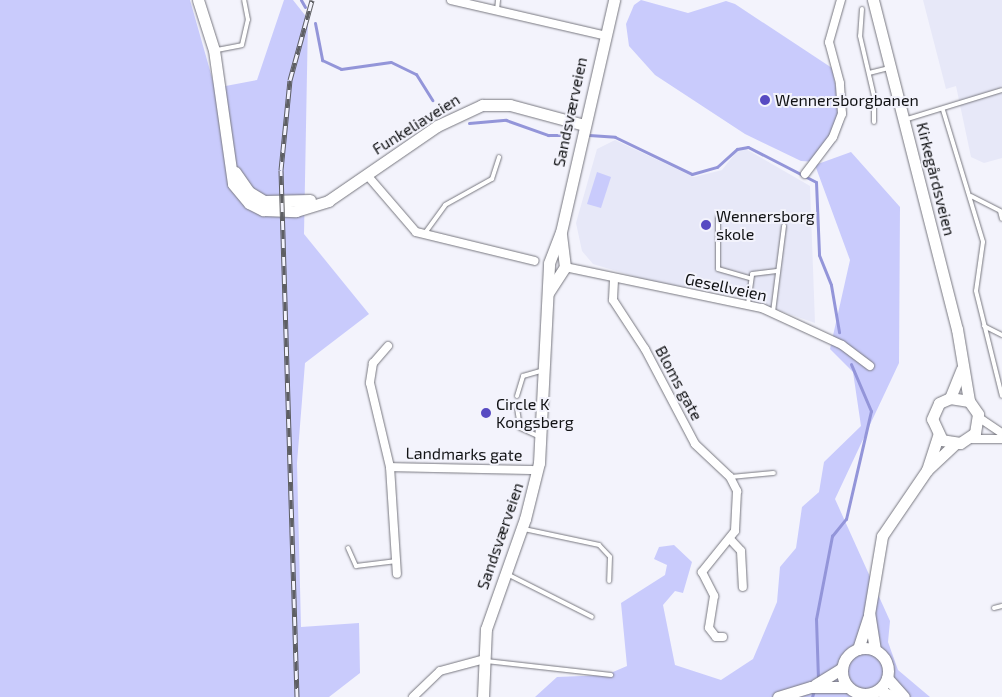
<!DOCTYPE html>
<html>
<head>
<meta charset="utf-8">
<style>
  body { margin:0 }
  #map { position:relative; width:1002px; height:697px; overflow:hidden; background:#f3f3fc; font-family:"Exo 2",sans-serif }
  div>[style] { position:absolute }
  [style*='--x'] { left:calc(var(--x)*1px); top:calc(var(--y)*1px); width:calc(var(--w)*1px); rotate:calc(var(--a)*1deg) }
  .built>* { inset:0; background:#e7e8f8 }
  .green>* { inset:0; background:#c9cbfc }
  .stream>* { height:3px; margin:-1.5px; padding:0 1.5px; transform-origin:1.5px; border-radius:1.5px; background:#9395d9 }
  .roads { filter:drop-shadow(0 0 1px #77777f) drop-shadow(0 0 1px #77777f) }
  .lane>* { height:4px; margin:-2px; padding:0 2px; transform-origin:2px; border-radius:2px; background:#fff }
  .street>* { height:8px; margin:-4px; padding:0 4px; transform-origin:4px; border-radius:4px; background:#fff }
  .secondary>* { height:11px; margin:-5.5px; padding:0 5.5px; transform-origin:5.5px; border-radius:5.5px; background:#fff }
  .secondary>.ring { margin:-5.5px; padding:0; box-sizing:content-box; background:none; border:11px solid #fff; border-radius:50% }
  .rail>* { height:5px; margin-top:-2.5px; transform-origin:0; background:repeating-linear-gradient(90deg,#f3f3fc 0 9px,#5e5f63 0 18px); box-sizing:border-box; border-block:1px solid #5e5f63 }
  .dots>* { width:14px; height:14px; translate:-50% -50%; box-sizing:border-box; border:2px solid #f3f3fc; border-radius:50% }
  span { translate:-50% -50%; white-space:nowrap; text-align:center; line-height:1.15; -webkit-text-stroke:4px #f3f3fc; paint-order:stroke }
  .poi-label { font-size:16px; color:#111214 }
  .left { translate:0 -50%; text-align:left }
  .street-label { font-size:16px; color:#111214 }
</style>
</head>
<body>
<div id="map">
  <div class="built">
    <div style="clip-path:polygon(923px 0,1002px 0,1002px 158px,984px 163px,971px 157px,956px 86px,946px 89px)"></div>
    <div style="clip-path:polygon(615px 140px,694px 177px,722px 170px,737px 151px,746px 149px,810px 186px,815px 323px,735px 295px,653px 282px,593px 264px,582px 251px,576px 223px,597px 149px)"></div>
  </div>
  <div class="green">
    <div style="clip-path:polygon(0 0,190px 0,215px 88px,257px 80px,284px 0,293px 0,308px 19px,304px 234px,369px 314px,305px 363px,297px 463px,301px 627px,359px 623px,360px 673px,329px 697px,0 697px)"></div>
    <div style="clip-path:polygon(641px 0,688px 13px,726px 1px,735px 4px,832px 68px,843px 124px,832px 146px,818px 162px,801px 161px,745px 134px,655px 75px,629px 46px,626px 24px,634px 5px)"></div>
    <div style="clip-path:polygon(851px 152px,900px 207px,899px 363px,835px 499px,890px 621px,888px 642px,898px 670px,930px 697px,535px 697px,557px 677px,606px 675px,627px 666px,621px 603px,665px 575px,667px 565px,654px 559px,659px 547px,674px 545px,692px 562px,683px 593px,675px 591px,663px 605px,675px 665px,721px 680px,753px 659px,777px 602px,780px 567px,796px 548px,802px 507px,819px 492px,824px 462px,861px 426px,853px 372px,830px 349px,850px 260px,815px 165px)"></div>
    <div style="clip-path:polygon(597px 172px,611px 177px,601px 208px,587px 204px)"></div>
  </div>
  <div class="stream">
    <div style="--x:301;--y:0;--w:8;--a:60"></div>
    <div style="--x:315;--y:23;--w:38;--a:79"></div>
    <div style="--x:322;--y:60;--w:21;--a:25"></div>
    <div style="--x:341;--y:69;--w:50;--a:-8"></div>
    <div style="--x:391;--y:62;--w:28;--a:26"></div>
    <div style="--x:416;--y:74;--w:31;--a:58"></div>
    <div style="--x:469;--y:123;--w:37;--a:-5"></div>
    <div style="--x:506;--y:120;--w:45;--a:19.7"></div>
    <div style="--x:548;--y:135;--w:18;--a:0"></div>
    <div style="--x:589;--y:135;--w:26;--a:4"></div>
    <div style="--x:615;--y:137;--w:85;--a:25.7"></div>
    <div style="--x:692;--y:174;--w:26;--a:-16"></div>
    <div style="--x:717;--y:167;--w:27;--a:-42"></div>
    <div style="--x:737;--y:149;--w:11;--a:-10"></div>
    <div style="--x:748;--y:147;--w:76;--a:27.2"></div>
    <div style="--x:816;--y:182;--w:73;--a:87.6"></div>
    <div style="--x:819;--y:255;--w:32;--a:68"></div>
    <div style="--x:831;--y:285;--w:48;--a:80.3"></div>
    <div style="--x:818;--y:679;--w:60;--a:-91.9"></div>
    <div style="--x:816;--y:619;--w:85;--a:-79.1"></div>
    <div style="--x:832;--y:536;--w:22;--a:-51"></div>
    <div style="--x:846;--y:519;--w:111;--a:-77"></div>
    <div style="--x:871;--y:411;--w:51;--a:-113.1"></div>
    <div style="--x:812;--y:697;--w:7;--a:-74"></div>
  </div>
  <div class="roads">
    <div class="lane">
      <div style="--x:862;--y:9;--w:27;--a:94"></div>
      <div style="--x:860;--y:36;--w:62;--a:76.9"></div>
      <div style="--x:874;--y:96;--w:26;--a:90"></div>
      <div style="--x:497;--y:10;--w:10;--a:-84"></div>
      <div style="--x:217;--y:50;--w:25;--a:-11"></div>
      <div style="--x:242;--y:45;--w:26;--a:-77"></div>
      <div style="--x:248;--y:20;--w:20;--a:-101"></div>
      <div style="--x:869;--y:73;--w:21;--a:-14"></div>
      <div style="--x:943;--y:110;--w:138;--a:73.1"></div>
      <div style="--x:983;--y:242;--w:49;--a:98.1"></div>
      <div style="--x:976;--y:291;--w:108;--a:76.1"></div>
      <div style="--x:904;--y:120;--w:102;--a:-17"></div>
      <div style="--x:971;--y:196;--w:33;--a:27"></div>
      <div style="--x:1000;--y:211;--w:8;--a:76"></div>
      <div style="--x:718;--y:217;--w:52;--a:90"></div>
      <div style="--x:718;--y:269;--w:33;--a:16"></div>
      <div style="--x:425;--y:233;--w:34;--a:-54"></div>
      <div style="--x:445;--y:205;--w:54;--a:-29"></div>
      <div style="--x:492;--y:179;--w:23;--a:-72"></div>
      <div style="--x:748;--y:304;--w:30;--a:-82"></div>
      <div style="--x:752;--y:274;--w:25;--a:-7"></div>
      <div style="--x:773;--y:312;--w:87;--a:-82.7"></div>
      <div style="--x:984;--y:326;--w:20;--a:27"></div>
      <div style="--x:517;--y:396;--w:21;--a:-73"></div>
      <div style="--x:523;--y:376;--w:19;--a:-16"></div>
      <div style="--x:517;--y:408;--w:20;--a:81"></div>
      <div style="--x:520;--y:428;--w:20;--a:24"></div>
      <div style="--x:730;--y:477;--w:44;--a:-5.2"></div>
      <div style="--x:524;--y:529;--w:77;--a:12"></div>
      <div style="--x:599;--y:545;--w:16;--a:47"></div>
      <div style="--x:610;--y:557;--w:24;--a:92"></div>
      <div style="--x:348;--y:548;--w:20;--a:66"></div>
      <div style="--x:356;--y:566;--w:41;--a:-7"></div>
      <div style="--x:507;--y:574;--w:95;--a:26.8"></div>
      <div style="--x:994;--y:608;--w:8;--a:-14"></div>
      <div style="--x:486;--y:661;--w:126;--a:6.4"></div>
    </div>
    <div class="street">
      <div style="--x:451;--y:0;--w:156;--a:13"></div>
      <div style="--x:805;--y:174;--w:46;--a:-52.9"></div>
      <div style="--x:833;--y:137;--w:25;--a:-69"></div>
      <div style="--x:842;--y:114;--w:31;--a:-94"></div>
      <div style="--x:840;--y:83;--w:42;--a:-105"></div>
      <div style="--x:829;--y:42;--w:44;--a:-74.1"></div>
      <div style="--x:367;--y:175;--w:75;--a:49.3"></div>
      <div style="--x:416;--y:232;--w:122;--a:13.7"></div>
      <div style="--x:565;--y:267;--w:201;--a:11.8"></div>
      <div style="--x:762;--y:308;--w:88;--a:24.8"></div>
      <div style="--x:842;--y:345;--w:35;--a:37"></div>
      <div style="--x:614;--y:280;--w:20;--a:93"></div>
      <div style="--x:613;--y:300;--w:59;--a:56.9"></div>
      <div style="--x:645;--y:349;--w:107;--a:62.2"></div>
      <div style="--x:695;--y:444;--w:48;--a:43.3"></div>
      <div style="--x:730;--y:477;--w:16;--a:63"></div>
      <div style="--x:737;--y:491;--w:40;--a:92.9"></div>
      <div style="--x:735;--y:531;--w:53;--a:128.8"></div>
      <div style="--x:702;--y:572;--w:27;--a:63"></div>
      <div style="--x:714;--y:596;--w:32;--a:99"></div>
      <div style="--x:709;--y:628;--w:11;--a:52"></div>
      <div style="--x:716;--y:637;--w:7;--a:0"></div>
      <div style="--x:388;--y:346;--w:23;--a:131"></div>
      <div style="--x:373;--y:363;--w:20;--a:99"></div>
      <div style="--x:370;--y:383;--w:86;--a:76.6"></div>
      <div style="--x:390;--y:467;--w:107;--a:86.3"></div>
      <div style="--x:978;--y:417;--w:29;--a:34"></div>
      <div style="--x:970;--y:439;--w:32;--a:0"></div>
      <div style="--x:390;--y:467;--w:148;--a:1.2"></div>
      <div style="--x:730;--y:539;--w:16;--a:47"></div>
      <div style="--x:741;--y:551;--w:36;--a:87"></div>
      <div style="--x:413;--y:697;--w:37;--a:-44"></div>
      <div style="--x:440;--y:671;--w:42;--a:-15"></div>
    </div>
    <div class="secondary">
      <div style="--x:198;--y:0;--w:52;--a:72.3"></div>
      <div style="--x:214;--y:50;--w:135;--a:81.9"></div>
      <div style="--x:233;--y:184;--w:25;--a:50"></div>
      <div style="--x:249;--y:203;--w:16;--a:27"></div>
      <div style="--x:263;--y:210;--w:33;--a:2"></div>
      <div style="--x:296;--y:211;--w:34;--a:-17"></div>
      <div style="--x:328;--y:201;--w:132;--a:-34.5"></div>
      <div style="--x:437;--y:126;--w:50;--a:-25"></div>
      <div style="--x:482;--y:105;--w:28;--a:0"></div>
      <div style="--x:510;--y:105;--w:77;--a:15.1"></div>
      <div style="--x:873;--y:0;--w:340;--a:75.7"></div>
      <div style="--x:957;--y:329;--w:73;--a:80.5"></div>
      <div style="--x:235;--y:172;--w:24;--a:55"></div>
      <div style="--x:249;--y:192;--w:17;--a:31"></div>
      <div style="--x:264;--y:201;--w:46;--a:-1.2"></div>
      <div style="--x:548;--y:293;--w:31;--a:-57"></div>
      <div style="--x:565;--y:267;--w:32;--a:-97"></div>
      <div style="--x:950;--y:398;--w:19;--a:9"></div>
      <div style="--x:969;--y:401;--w:16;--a:55"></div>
      <div style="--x:978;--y:414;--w:19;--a:99"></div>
      <div style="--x:975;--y:433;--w:18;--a:146"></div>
      <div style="--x:960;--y:443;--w:18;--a:-171"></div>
      <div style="--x:942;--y:440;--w:23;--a:-115"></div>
      <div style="--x:932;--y:419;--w:17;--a:-66"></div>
      <div style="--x:939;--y:403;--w:12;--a:-24"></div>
      <div style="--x:950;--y:398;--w:31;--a:-68"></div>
      <div style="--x:927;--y:470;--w:36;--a:-72"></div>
      <div class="ring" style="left:842px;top:648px;width:35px;height:35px"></div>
      <div style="--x:858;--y:649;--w:33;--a:-72"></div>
      <div style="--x:875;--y:650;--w:36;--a:-99"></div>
      <div style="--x:869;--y:614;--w:79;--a:-80.5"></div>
      <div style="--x:882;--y:536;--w:80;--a:-55.7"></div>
      <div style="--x:927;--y:470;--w:38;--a:-43"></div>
      <div style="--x:887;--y:678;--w:25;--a:48"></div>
      <div style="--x:815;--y:685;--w:32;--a:-32"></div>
      <div style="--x:878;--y:690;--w:17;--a:24"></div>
      <div style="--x:483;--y:697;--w:68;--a:-87.5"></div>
      <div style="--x:486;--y:629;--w:117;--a:-70.5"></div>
      <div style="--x:525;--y:519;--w:58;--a:-76"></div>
      <div style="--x:539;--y:463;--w:200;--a:-87.1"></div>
      <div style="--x:549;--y:263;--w:33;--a:-69"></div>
      <div style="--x:561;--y:232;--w:238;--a:-77.1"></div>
      <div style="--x:778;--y:697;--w:34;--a:-17"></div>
      <div style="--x:811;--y:687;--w:36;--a:0"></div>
    </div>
  </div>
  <div class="rail">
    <div style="--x:297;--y:697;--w:527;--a:-91.74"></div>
    <div style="--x:281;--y:170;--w:90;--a:-84.3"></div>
    <div style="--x:290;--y:80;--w:83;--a:-74.6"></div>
  </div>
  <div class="dots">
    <div style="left:765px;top:100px;background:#574ac2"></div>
    <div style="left:706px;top:225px;background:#574ac2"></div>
    <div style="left:486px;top:413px;background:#574ac2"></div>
  </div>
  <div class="poi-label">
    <span class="left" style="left:775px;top:100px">Wennersborgbanen</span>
    <span class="left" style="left:716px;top:225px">Wennersborg<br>skole</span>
    <span class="left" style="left:496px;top:413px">Circle K<br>Kongsberg</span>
  </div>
  <div class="street-label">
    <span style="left:570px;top:112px;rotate:-78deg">Sandsværveien</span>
    <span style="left:416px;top:124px;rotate:-32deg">Funkeliaveien</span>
    <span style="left:936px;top:179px;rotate:76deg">Kirkegårdsveien</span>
    <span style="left:726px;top:287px;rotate:12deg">Gesellveien</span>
    <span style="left:679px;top:383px;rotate:62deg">Bloms gate</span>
    <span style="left:464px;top:454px;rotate:1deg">Landmarks gate</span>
    <span style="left:500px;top:536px;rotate:-71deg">Sandsværveien</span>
  </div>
</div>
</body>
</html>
